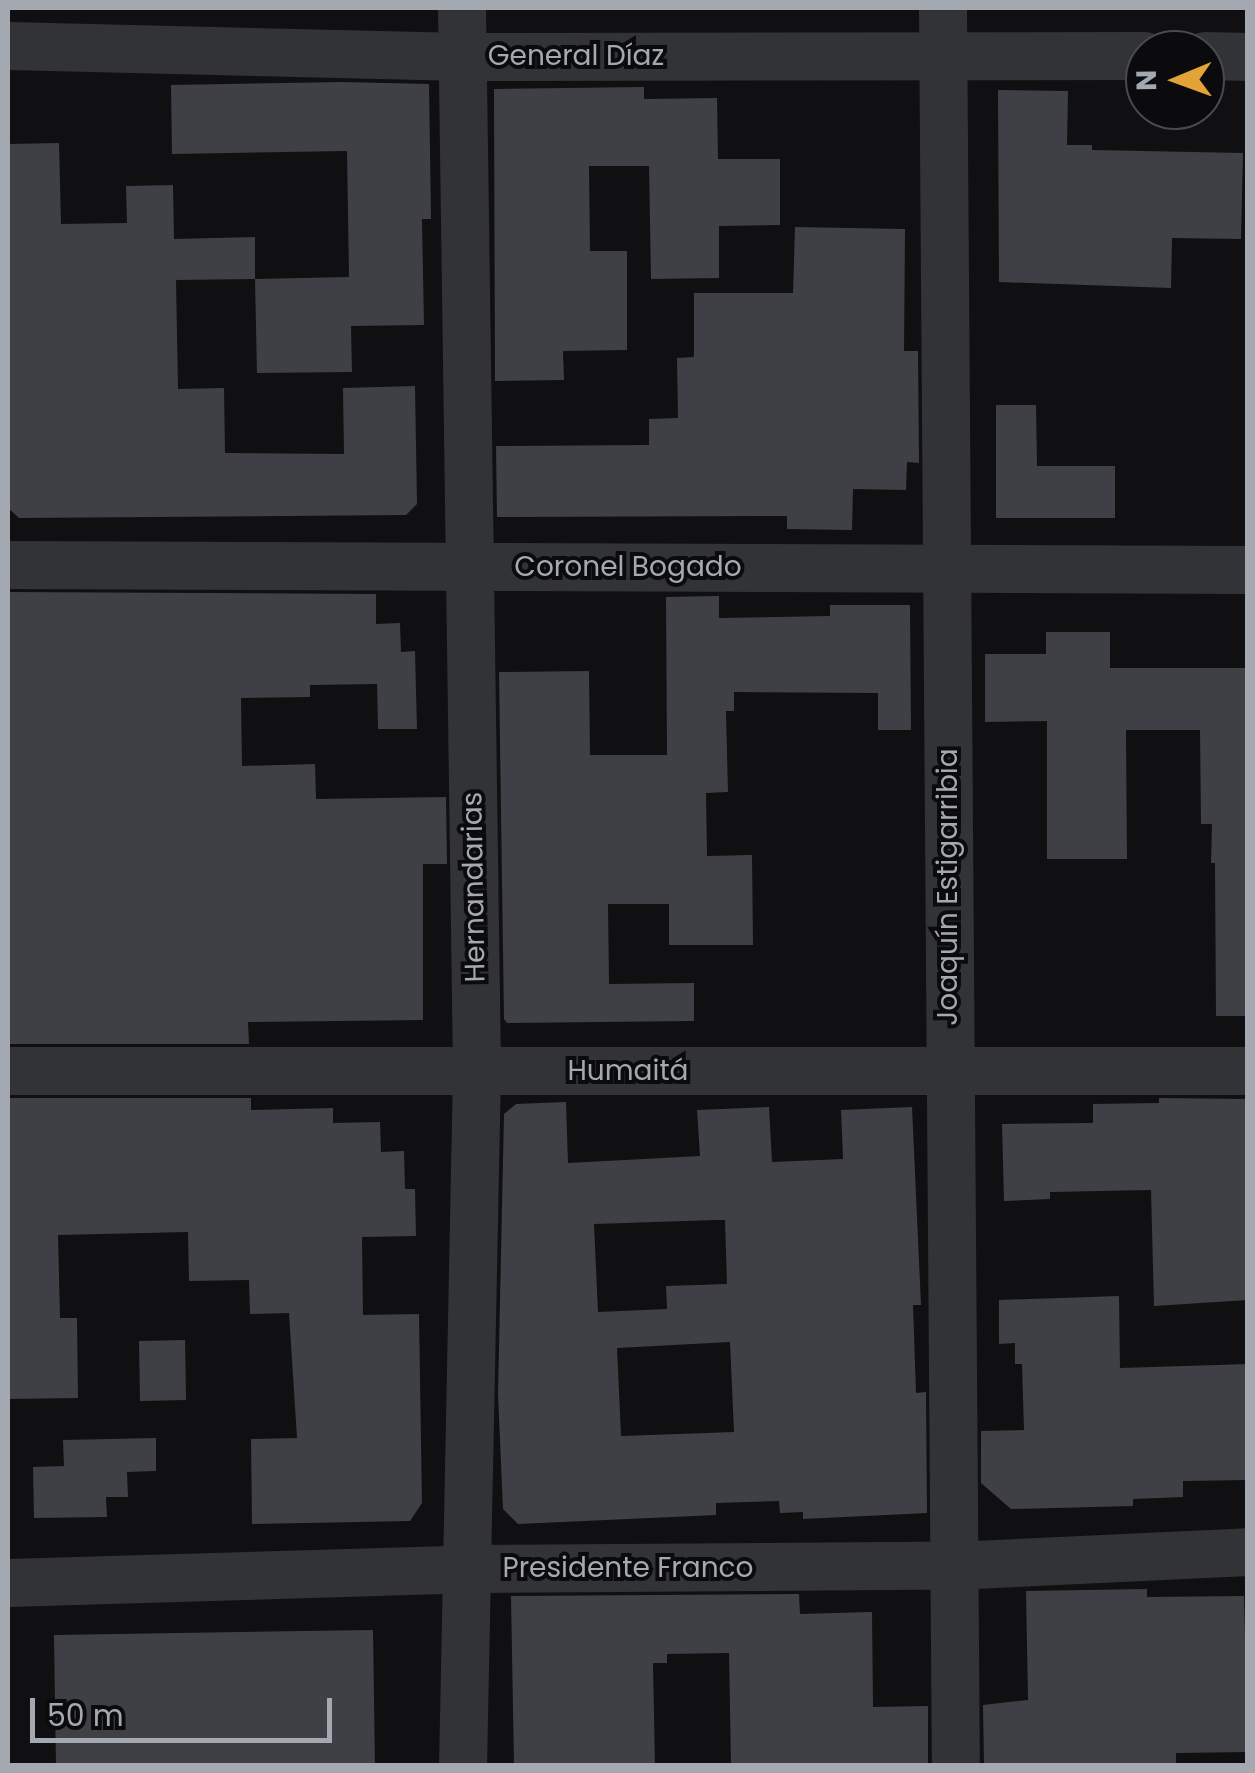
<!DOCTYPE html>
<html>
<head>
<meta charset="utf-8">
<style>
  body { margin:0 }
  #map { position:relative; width:1255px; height:1773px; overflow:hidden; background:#101012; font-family:Poppins,sans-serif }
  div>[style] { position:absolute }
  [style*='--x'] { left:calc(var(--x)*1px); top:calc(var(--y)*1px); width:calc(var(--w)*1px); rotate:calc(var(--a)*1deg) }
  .building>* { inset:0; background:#3f4045 }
  .street>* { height:48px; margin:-24px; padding:0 24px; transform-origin:24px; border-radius:24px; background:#323336 }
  span { translate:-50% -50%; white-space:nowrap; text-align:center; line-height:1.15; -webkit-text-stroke:8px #0b0b0d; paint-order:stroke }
  .street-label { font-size:28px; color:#a3a8b1 }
  .frame { position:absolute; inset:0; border:10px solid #a3a8b1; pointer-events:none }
  .north { position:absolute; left:1125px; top:30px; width:100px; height:100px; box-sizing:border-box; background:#0b0b0d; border:2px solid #484a4f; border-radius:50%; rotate:269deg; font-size:28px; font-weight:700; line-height:40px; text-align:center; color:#a3a8b1 }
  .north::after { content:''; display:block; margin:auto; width:35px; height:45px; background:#e2a338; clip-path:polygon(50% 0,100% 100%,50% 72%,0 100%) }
  .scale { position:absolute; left:30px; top:1698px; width:302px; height:45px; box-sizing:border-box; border:5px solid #a3a8b1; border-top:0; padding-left:12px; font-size:30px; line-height:35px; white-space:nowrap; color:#a3a8b1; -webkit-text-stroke:8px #0b0b0d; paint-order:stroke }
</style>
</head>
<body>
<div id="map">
  <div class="building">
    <div style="clip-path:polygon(342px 82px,429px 84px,431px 219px,422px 219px,424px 325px,351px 326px,352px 372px,257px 373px,255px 279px,349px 277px,347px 151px,172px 154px,171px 85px)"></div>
    <div style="clip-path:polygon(644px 87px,644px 99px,717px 98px,718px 159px,780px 159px,780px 225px,719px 226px,719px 278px,651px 279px,649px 166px,589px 166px,590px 251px,627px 251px,627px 350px,563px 351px,564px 380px,495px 381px,494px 89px)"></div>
    <div style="clip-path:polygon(998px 90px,1068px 91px,1067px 145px,1092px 145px,1092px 150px,1243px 153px,1241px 239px,1172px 238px,1171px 288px,999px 282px)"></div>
    <div style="clip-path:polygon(59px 143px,61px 224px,127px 223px,126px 186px,173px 185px,174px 239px,255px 237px,255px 279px,176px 280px,178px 389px,224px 388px,225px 453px,344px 454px,343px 388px,415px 386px,417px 504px,406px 515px,19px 518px,8px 508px,8px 144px)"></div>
    <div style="clip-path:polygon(795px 227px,905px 229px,904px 351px,918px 351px,919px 463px,907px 462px,906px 490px,853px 489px,852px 530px,787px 529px,787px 516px,497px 517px,496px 446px,649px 445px,649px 419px,678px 418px,677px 358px,694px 357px,694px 293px,793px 293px)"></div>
    <div style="clip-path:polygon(996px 405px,1036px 405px,1037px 466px,1115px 466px,1115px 518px,996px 518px)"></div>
    <div style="clip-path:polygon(8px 592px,376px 594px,376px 624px,400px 623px,401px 652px,415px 651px,417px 729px,378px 729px,377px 684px,310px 685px,310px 697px,241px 698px,242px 766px,315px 764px,316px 799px,446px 797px,447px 864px,423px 864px,423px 1020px,248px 1022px,249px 1044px,8px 1044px)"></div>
    <div style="clip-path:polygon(719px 596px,719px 618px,830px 616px,830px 605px,910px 605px,911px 730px,878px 730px,878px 693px,734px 692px,734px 711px,726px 711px,728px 792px,706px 793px,707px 856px,752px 855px,753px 945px,669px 945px,669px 904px,608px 904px,609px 984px,694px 983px,694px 1021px,507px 1023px,504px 1019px,499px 672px,589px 671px,590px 755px,667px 755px,666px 597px)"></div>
    <div style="clip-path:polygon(1046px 632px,1110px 632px,1110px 668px,1248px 668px,1248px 1016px,1216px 1016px,1215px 863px,1211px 863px,1212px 824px,1201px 824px,1200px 730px,1126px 730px,1127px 859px,1047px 859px,1047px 721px,985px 722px,985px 654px,1046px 654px)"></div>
    <div style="clip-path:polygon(8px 1098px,251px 1098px,251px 1110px,333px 1108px,333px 1123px,380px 1122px,381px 1152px,404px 1151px,405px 1189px,415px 1189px,416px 1236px,362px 1237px,363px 1315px,419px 1314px,422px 1503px,410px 1521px,252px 1524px,251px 1439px,297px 1438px,289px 1313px,250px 1314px,249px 1280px,189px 1281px,188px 1232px,58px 1235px,60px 1318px,77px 1318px,78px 1398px,8px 1399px)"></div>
    <div style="clip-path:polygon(1159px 1098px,1248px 1099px,1248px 1300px,1154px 1306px,1151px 1190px,1050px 1192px,1050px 1199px,1004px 1201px,1002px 1124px,1093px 1123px,1093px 1104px,1159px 1103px)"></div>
    <div style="clip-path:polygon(evenodd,566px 1102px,568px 1163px,700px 1156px,697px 1110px,769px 1107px,772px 1162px,843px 1159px,841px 1110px,912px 1107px,921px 1305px,913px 1305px,916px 1393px,926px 1392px,927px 1513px,803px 1519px,803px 1512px,780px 1513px,779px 1501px,716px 1503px,716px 1515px,518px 1524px,503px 1509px,498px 1394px,504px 1114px,516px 1104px,566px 1102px,716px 1220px,725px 1220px,727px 1284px,666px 1286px,667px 1309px,598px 1312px,594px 1224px,716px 1220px,566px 1102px,730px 1342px,734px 1432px,621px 1436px,617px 1348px,730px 1342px)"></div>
    <div style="clip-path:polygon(1119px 1296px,1120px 1368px,1248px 1364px,1248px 1480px,1183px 1481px,1183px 1497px,1133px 1499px,1133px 1506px,1011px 1509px,981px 1483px,981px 1431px,1024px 1430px,1022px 1364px,1015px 1364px,1015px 1343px,999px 1344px,999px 1300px)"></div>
    <div style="clip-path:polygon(185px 1340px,186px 1400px,140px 1401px,139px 1341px)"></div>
    <div style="clip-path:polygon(156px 1438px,156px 1471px,127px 1472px,128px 1497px,106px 1497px,107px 1517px,34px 1518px,33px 1467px,64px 1466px,63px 1440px)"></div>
    <div style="clip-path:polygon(1147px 1589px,1147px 1597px,1244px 1596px,1248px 1752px,1176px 1753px,1176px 1766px,984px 1766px,983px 1705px,1028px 1700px,1026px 1591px)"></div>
    <div style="clip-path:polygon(799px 1594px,800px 1614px,872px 1612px,873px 1707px,928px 1706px,928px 1766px,731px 1766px,729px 1653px,667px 1654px,667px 1663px,653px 1663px,655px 1766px,514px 1766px,511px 1596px)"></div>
    <div style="clip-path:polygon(373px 1630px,375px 1766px,56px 1766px,54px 1635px)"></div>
  </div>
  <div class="street">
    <div style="--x:462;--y:8;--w:1063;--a:89.19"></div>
    <div style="--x:477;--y:1071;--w:695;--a:91.15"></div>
    <div style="--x:943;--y:8;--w:1758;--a:89.58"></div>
    <div style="--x:8;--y:46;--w:455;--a:1.4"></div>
    <div style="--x:463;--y:57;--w:682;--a:-0.08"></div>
    <div style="--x:1205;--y:56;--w:43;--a:1.3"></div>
    <div style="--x:8;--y:565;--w:1240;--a:0.23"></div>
    <div style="--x:8;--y:1071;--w:1240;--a:0"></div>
    <div style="--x:8;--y:1583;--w:459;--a:-1.7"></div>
    <div style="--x:467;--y:1569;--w:487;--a:-0.4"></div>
    <div style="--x:954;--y:1566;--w:294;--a:-2.7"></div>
  </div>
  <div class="street-label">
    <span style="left:576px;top:56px">General Díaz</span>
    <span style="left:628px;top:567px">Coronel Bogado</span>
    <span style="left:474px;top:887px;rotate:-91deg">Hernandarias</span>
    <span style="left:948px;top:887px;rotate:-90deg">Joaquín Estigarribia</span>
    <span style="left:628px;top:1071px">Humaitá</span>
    <span style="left:628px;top:1568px">Presidente Franco</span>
  </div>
  <div class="frame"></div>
  <div class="north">N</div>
  <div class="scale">50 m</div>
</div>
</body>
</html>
